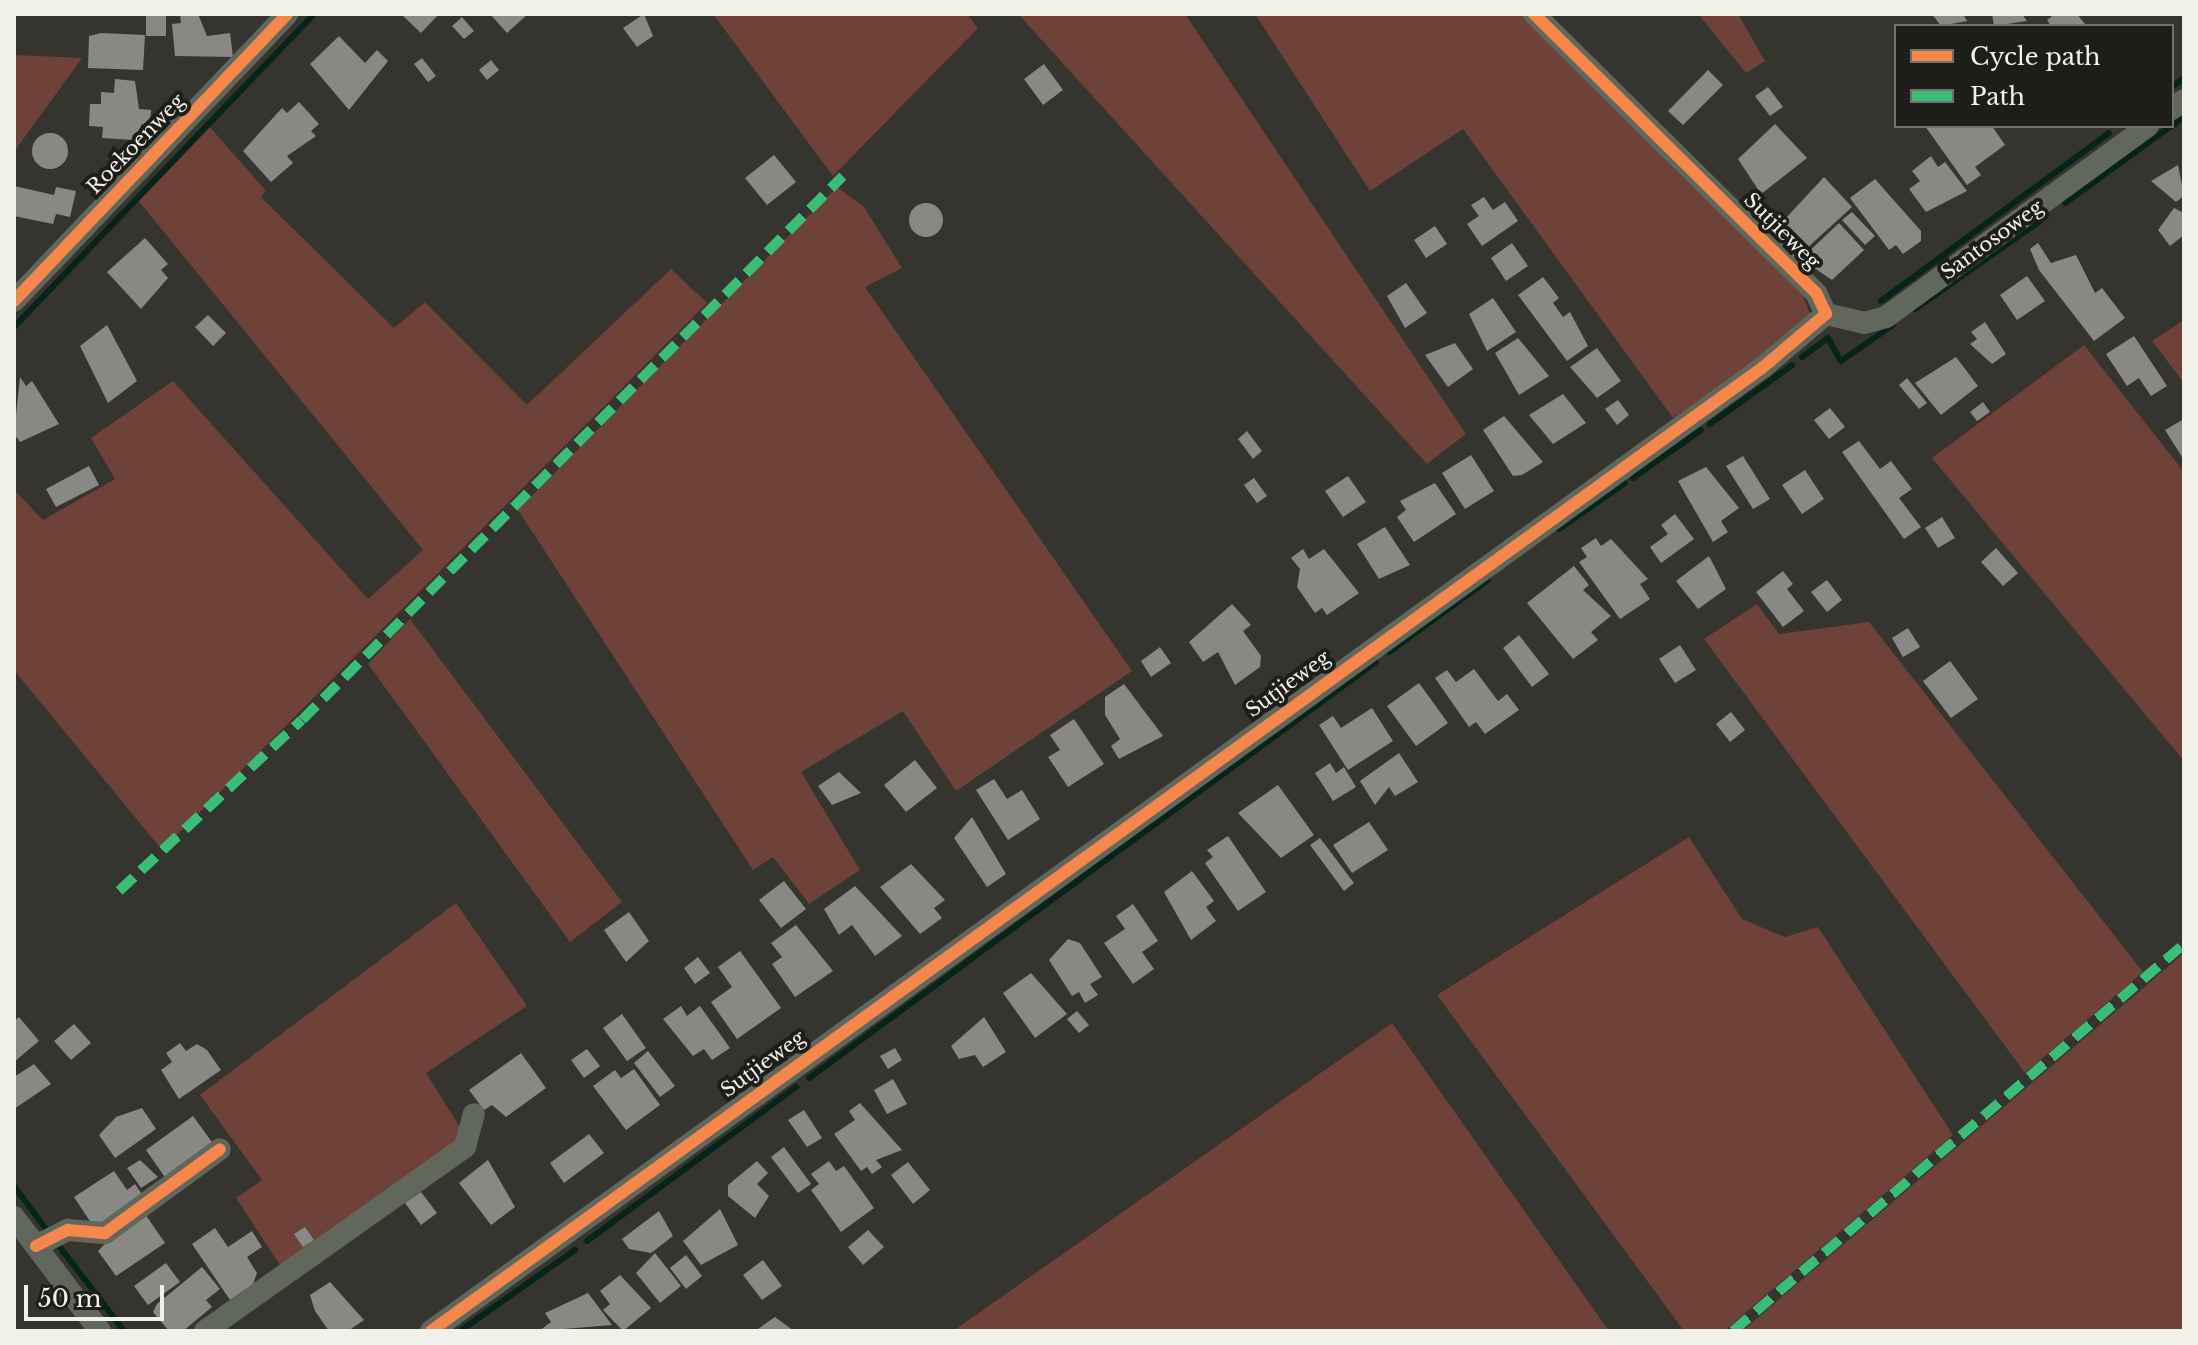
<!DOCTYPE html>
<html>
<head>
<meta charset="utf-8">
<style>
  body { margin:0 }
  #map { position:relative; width:2198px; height:1345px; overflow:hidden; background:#35342f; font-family:"Libre Baskerville",serif }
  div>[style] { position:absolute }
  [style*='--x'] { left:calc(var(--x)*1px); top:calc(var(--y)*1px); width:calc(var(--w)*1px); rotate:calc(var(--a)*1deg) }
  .green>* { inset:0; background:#6e4139 }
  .stream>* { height:6px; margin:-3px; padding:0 3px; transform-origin:3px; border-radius:3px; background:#062419 }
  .building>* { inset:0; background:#8a8884 }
  .round { border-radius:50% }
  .minor>* { height:22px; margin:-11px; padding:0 11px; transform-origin:11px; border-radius:11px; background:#62675b }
  .quiet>* { height:10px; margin-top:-5px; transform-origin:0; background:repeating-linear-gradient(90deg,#3abd76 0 20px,transparent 0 30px) }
  .cycleway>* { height:12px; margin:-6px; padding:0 6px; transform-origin:6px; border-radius:6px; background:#f5874c }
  span { translate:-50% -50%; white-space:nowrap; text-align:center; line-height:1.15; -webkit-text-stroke:8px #1e1d19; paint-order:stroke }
  .street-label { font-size:20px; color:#f1f0e9 }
  .frame { position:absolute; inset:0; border:16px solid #f1f0e9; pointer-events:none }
  .legend { position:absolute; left:1894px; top:24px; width:280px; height:104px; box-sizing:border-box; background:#1e1d19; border:2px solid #72716c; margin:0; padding:10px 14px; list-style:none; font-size:24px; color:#f1f0e9 }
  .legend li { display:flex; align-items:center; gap:16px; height:40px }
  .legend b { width:40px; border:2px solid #72716c }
  .scale { position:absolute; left:24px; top:1285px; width:140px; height:36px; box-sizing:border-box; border:4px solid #f1f0e9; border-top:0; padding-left:10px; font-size:24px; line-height:28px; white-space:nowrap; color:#f1f0e9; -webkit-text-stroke:6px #1e1d19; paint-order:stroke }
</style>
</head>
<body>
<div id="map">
  <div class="green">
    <div style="clip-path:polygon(713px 14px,967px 14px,978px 28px,833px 176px)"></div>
    <div style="clip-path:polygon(1018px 14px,1185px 14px,1466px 434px,1427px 464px)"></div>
    <div style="clip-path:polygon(1255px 14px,1522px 14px,1800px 288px,1811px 316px,1757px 364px,1673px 418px,1463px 129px,1370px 191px)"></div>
    <div style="clip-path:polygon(1698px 14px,1738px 14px,1765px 61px,1746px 73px)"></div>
    <div style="clip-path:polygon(14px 55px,82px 58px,14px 152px)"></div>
    <div style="clip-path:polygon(208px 125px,266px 191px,261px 197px,394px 328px,425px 302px,527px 405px,671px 269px,707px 303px,162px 850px,14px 670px,14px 490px,43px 520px,115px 479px,91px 438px,173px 381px,368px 599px,423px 550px,137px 199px)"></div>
    <div style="clip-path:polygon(837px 187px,864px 207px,902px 268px,865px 287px,1132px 671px,956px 791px,903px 711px,801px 772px,860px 870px,809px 904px,773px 857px,753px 870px,518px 510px)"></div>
    <div style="clip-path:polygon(2184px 320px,2184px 383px,2152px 341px)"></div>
    <div style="clip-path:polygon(2084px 345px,2184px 472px,2184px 761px,1932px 458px)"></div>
    <div style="clip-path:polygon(1757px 604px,1779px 634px,1869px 622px,2143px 972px,2025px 1073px,1704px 639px)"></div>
    <div style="clip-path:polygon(410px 619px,622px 902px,570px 942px,368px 664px)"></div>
    <div style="clip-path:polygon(1689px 837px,1742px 919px,1785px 937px,1818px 927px,1953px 1135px,1724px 1331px,1684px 1331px,1437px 995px)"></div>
    <div style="clip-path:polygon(456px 903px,527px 1006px,426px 1073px,465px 1135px,282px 1268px,236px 1198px,262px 1180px,200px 1095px)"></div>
    <div style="clip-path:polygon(2184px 953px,2184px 1331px,1742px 1331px,1762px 1314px)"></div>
    <div style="clip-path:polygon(1392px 1023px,1609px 1331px,953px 1331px)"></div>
  </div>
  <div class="stream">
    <div style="--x:2172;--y:87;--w:15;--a:-37"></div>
    <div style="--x:2172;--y:126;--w:15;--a:-37"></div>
    <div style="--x:2065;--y:203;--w:131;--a:-36"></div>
    <div style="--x:1881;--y:301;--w:283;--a:-36.4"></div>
    <div style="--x:1915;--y:309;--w:153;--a:-35.1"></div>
    <div style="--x:14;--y:327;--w:434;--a:-46.2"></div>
    <div style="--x:1802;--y:357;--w:32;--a:-36"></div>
    <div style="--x:1828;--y:338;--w:26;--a:61"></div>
    <div style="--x:1841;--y:361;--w:63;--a:-34.7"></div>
    <div style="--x:1710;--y:424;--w:101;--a:-35.7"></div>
    <div style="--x:1633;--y:478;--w:83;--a:-35.2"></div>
    <div style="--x:1559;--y:529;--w:80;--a:-34.9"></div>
    <div style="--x:1389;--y:652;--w:122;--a:-36"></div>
    <div style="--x:809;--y:1078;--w:703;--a:-36.27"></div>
    <div style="--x:14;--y:1186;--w:57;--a:53.5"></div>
    <div style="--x:587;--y:1241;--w:260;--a:-36.4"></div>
    <div style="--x:56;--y:1242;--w:112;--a:52.6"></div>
    <div style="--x:460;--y:1331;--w:141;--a:-35.2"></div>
  </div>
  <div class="building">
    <div style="clip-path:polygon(146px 14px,166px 14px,166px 36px,146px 36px)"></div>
    <div style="clip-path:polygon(180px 14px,198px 14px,207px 36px,230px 33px,233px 57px,175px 56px,172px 24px,181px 23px)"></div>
    <div style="clip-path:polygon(401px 14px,439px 14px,421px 33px)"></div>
    <div style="clip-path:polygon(490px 14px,528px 14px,507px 33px)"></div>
    <div style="clip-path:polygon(644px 14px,653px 36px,637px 47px,623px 28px)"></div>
    <div style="clip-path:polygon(1932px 14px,1963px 14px,1967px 21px,1941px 26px)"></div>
    <div style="clip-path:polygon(1992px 14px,2022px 14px,2027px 21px,1994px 26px)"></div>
    <div style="clip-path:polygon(2055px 14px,2077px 14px,2085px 24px,2051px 26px,2047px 20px)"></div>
    <div style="clip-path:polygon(462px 17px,474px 31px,464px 39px,452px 26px)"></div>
    <div style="clip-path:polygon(101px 33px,145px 35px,143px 70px,88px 68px,89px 36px)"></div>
    <div style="clip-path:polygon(339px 36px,365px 63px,377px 50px,388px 61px,349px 110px,310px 64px)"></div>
    <div style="clip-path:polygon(422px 58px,436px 76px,428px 82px,414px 64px)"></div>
    <div style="clip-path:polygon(491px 60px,499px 70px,487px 80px,479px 70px)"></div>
    <div style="clip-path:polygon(1044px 64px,1063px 90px,1043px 105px,1024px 79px)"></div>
    <div style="clip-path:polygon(1708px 70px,1723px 85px,1683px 125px,1668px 111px)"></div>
    <div style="clip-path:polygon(115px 79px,135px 81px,139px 109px,151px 110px,149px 141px,102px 138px,103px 127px,89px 126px,90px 104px,101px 104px,101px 92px,114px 93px)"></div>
    <div style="clip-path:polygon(1768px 87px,1783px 107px,1770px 116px,1755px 96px)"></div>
    <div style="clip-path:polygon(299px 102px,319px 124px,311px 131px,316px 136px,287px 156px,293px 163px,271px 182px,243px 151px,282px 108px,287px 113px)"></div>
    <div style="clip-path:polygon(1775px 124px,1807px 158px,1761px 194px,1738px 159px)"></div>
    <div style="clip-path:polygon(1925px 126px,1992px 126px,2005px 145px,1975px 167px,1981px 175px,1967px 185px)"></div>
    <div class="round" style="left:32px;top:133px;width:36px;height:36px"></div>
    <div style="clip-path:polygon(774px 155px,796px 182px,767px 205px,745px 178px)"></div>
    <div style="clip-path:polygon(1931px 156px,1938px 167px,1945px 162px,1967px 191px,1926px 212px,1909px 189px,1920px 181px,1912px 171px)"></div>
    <div style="clip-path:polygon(2178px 165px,2184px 196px,2176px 202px,2151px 181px)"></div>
    <div style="clip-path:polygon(1824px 177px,1852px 207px,1794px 260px,1770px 235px)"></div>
    <div style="clip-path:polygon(1875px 179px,1921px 231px,1921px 241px,1903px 254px,1896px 245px,1889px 250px,1850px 198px)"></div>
    <div style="clip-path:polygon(14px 186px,54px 195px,56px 187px,76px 191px,70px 217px,56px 214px,53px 224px,14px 216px)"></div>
    <div style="clip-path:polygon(1484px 197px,1493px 210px,1505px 202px,1518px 221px,1482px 246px,1467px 224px,1479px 216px,1471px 205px)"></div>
    <div class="round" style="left:909px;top:203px;width:34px;height:34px"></div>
    <div style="clip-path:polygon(2174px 208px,2184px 213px,2184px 235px,2170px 246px,2158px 230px)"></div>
    <div style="clip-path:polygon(1852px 212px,1875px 236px,1865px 245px,1842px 220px)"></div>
    <div style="clip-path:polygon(1839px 223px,1864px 250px,1832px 280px,1801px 259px)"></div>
    <div style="clip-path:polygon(1435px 226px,1447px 244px,1426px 258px,1414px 240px)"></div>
    <div style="clip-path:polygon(145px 238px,168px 264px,161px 270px,168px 278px,141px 309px,107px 272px)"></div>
    <div style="clip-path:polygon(1512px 243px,1528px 266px,1506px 281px,1491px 258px)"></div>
    <div style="clip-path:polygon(2038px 243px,2051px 263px,2076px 255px,2095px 293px,2102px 288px,2125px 318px,2094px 341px,2039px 270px,2030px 249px)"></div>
    <div style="clip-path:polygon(2027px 276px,2045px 301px,2017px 320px,2000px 295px)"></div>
    <div style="clip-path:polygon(1543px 277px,1559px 298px,1553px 303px,1563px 317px,1570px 312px,1588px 346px,1567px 361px,1518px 295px)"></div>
    <div style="clip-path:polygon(1406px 283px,1427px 313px,1405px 328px,1387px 296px)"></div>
    <div style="clip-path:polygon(1493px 298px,1516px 332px,1487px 351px,1469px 314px)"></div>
    <div style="clip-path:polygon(208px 315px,226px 333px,213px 346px,195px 327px)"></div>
    <div style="clip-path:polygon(1985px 322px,2006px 354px,1992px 364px,1970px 344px,1977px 339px,1971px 332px)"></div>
    <div style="clip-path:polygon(107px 325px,137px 381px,108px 403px,80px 346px)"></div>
    <div style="clip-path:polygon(2134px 336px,2167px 386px,2151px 396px,2139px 378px,2127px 386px,2106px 354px)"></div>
    <div style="clip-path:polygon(1518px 338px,1549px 376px,1519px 395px,1495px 353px)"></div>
    <div style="clip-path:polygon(1455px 343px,1473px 369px,1448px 387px,1425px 355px)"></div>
    <div style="clip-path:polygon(1597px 348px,1621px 381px,1597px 398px,1570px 367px)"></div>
    <div style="clip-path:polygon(1956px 357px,1978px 386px,1941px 415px,1915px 383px)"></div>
    <div style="clip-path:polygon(20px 377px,26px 386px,32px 381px,59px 424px,20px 442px,14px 434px)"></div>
    <div style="clip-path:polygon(1907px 378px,1927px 403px,1919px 409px,1899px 385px)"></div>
    <div style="clip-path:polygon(1563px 394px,1586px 423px,1553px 444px,1529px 415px)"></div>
    <div style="clip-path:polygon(1618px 400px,1629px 415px,1617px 425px,1605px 409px)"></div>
    <div style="clip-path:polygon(1983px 402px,1990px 412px,1977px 421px,1970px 412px)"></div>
    <div style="clip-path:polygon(1830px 408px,1845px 427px,1829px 439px,1814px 420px)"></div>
    <div style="clip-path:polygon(1504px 416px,1543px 462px,1522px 475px,1513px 476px,1483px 430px)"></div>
    <div style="clip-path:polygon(2184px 419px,2184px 460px,2165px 430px)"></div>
    <div style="clip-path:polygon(1247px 431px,1262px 451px,1253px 459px,1238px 439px)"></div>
    <div style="clip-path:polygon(1859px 441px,1880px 469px,1891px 461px,1912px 489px,1899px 498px,1921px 527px,1904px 539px,1842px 452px)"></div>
    <div style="clip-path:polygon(1471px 455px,1494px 491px,1465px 509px,1442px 473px)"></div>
    <div style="clip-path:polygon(1743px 456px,1770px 499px,1753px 509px,1726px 466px)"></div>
    <div style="clip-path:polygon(89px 466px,99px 485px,56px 507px,46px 489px)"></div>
    <div style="clip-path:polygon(1706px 467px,1739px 508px,1721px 521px,1728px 532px,1713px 542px,1678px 481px)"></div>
    <div style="clip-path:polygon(1805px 470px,1824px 499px,1802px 514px,1782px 485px)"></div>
    <div style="clip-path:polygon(1348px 476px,1366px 502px,1343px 517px,1325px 491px)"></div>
    <div style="clip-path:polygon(1254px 478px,1267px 496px,1257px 503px,1244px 485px)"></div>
    <div style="clip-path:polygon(1435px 483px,1456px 514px,1414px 542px,1397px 517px,1406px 510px,1400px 501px)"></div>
    <div style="clip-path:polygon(1675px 514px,1694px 539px,1661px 563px,1650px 547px,1668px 534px,1661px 525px)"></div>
    <div style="clip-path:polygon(1942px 517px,1955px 538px,1938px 548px,1925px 528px)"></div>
    <div style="clip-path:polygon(1385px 527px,1410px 565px,1379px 579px,1357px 544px)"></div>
    <div style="clip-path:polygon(1596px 538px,1601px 546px,1611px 539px,1648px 579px,1640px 584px,1650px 599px,1620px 619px,1579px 562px,1587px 557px,1581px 548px)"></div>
    <div style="clip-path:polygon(1996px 548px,2018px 573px,2003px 586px,1981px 562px)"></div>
    <div style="clip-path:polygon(1303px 549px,1309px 559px,1324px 549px,1359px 593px,1327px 615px,1322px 608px,1315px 613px,1297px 587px,1300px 569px,1291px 558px)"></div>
    <div style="clip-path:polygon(1709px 556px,1726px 589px,1698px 609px,1676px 581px)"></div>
    <div style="clip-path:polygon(1574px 566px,1589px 585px,1583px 590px,1611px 616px,1591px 632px,1598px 640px,1573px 659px,1527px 603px)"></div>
    <div style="clip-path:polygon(1783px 571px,1793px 584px,1787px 589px,1804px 611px,1783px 627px,1756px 592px)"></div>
    <div style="clip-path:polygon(1827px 580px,1842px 600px,1827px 612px,1811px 592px)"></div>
    <div style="clip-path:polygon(1232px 604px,1251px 625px,1243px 631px,1261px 656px,1260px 667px,1235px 685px,1218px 652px,1203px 662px,1189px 642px)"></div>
    <div style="clip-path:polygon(1908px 628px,1920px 647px,1903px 657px,1892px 638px)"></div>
    <div style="clip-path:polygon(1519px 635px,1549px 674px,1532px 687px,1503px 648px)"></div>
    <div style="clip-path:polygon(1680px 645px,1696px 670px,1675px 683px,1659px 659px)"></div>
    <div style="clip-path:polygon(1160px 647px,1171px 663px,1151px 677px,1141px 661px)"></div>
    <div style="clip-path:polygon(1950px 661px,1978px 699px,1951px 718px,1923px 681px)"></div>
    <div style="clip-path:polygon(1474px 669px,1498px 701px,1507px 694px,1519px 710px,1485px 734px,1476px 722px,1469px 727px,1435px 678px,1447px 670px,1456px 682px)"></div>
    <div style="clip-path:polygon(1419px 683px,1448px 723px,1416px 746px,1387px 706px)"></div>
    <div style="clip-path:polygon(1124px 684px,1163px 736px,1119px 759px,1111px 746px,1120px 739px,1105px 715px,1105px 697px)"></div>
    <div style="clip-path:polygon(1372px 708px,1393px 741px,1348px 770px,1319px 725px,1333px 716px,1341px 728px)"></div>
    <div style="clip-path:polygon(1731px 712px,1745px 730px,1730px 742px,1716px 724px)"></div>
    <div style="clip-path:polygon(1074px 719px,1104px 764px,1068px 787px,1048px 757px,1060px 750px,1050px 735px)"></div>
    <div style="clip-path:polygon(1399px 753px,1418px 782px,1395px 796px,1389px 787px,1375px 805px,1360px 781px)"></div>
    <div style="clip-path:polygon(915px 760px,937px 788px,906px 812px,884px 785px)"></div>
    <div style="clip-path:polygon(1330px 763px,1336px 773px,1344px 767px,1356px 787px,1333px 801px,1315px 773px)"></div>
    <div style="clip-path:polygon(839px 772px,861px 793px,832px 805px,818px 786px)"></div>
    <div style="clip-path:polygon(994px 779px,1007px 799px,1022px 790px,1040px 819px,1008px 840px,976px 790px)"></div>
    <div style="clip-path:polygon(1278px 785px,1314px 835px,1281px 858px,1238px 813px)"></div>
    <div style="clip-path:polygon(972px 817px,1006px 874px,987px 887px,954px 838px)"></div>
    <div style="clip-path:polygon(1369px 822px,1388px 850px,1352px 873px,1333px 845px)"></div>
    <div style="clip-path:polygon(1228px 836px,1266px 892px,1238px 911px,1205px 863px,1213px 857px,1207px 850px)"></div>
    <div style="clip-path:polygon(1320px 838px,1354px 883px,1344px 891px,1310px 845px)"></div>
    <div style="clip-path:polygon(911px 864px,945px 900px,934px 908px,942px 918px,920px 934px,880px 887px)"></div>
    <div style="clip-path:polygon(1192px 871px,1214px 901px,1206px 907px,1216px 921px,1191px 940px,1164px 892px)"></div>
    <div style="clip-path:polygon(784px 881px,806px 909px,781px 928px,759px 900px)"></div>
    <div style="clip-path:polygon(855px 886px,902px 936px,875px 956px,852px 925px,839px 935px,824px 909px)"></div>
    <div style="clip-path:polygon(1133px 904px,1158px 941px,1142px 952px,1154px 969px,1133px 984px,1104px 943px,1125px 929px,1116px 916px)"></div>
    <div style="clip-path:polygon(629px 912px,649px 941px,626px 962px,604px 930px)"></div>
    <div style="clip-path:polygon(796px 925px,833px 971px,795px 997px,772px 964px,782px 957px,771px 943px)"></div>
    <div style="clip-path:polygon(1068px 939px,1080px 943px,1102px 977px,1090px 984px,1098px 995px,1085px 1003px,1079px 992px,1072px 996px,1049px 960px)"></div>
    <div style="clip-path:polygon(740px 951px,781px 1008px,737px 1039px,711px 1002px,732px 987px,718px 967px)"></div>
    <div style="clip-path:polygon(698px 957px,710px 973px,695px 984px,684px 968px)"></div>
    <div style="clip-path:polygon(1031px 973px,1067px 1014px,1035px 1038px,1003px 993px)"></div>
    <div style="clip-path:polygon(681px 1006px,687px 1016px,700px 1006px,730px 1048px,712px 1060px,704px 1049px,693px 1056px,663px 1019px)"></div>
    <div style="clip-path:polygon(1077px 1011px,1089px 1025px,1079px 1033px,1067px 1019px)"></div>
    <div style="clip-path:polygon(622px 1014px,646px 1048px,627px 1061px,603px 1028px)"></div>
    <div style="clip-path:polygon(19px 1017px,39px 1041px,14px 1062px,14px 1021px)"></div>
    <div style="clip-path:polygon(984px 1017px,1006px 1052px,983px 1067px,975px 1055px,959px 1059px,951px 1046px)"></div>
    <div style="clip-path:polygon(74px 1024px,91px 1043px,71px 1060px,54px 1041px)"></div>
    <div style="clip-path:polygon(180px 1043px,186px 1051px,197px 1044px,207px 1050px,221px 1070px,179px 1099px,161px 1070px,172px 1062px,166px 1053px)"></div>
    <div style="clip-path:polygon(895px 1048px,902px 1060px,888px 1069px,880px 1056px)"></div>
    <div style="clip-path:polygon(587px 1049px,600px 1066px,584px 1078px,571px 1060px)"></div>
    <div style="clip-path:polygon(648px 1051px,675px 1086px,660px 1097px,634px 1063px)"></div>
    <div style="clip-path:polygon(521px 1053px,546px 1088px,506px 1117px,492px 1105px,484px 1110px,469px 1090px)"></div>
    <div style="clip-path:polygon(34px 1064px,51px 1084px,14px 1109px,14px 1077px)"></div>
    <div style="clip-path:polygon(634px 1069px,660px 1105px,626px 1130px,593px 1086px,615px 1070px,621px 1078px)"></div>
    <div style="clip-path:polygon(893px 1079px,907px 1104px,887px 1114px,874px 1090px)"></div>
    <div style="clip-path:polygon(860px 1103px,902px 1150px,876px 1160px,882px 1167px,872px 1174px,867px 1167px,861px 1171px,834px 1134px,855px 1120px,849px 1111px)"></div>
    <div style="clip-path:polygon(142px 1108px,156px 1129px,115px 1158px,99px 1135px,116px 1117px)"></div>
    <div style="clip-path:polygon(804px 1110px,822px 1138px,807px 1147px,788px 1120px)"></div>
    <div style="clip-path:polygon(193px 1116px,217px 1149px,169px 1183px,146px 1150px)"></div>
    <div style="clip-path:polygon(589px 1134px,604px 1153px,564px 1183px,550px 1163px)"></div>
    <div style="clip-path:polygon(784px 1147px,811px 1184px,798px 1193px,771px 1157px)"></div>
    <div style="clip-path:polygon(140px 1160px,158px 1177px,141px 1188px,127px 1168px)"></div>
    <div style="clip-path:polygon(488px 1160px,515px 1207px,491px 1225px,459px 1183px)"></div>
    <div style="clip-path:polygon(757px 1161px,768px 1173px,757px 1184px,769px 1196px,755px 1218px,728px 1196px,728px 1185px)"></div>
    <div style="clip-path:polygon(829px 1161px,836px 1171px,844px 1166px,874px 1208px,841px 1232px,811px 1190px,819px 1184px,811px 1174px)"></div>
    <div style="clip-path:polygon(908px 1162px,930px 1190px,913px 1204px,891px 1175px)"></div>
    <div style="clip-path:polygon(114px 1171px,127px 1190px,135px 1184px,144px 1197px,95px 1229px,74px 1197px)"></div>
    <div style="clip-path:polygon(421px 1192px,437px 1213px,421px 1225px,405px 1203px)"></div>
    <div style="clip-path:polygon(141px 1208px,165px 1243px,116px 1276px,98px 1251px)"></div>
    <div style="clip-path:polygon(720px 1209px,738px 1245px,701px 1265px,683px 1241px)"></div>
    <div style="clip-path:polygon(659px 1211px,673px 1236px,651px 1253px,629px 1249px,622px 1239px)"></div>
    <div style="clip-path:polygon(305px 1227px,314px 1240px,303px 1247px,294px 1234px)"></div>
    <div style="clip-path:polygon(215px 1228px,228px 1247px,252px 1231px,262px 1247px,247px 1257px,257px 1273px,253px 1284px,230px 1300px,192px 1244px)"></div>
    <div style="clip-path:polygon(868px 1230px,884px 1247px,863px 1265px,848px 1247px)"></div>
    <div style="clip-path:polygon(655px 1253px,681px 1286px,660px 1303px,636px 1273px)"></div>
    <div style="clip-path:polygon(686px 1255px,702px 1276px,686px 1289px,670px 1268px)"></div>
    <div style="clip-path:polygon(763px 1260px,782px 1286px,762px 1300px,743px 1275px)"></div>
    <div style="clip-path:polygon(166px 1263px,180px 1282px,148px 1305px,134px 1286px)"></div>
    <div style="clip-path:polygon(202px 1267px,220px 1289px,206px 1300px,212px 1307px,183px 1331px,168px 1330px,153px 1312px,157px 1304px)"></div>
    <div style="clip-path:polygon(620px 1275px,651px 1308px,623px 1331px,603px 1310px,610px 1304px,600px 1291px)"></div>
    <div style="clip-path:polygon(330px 1282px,364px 1320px,348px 1331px,329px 1331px,315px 1311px,310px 1295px)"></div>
    <div style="clip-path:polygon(588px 1293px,612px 1325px,539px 1331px,551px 1322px,545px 1313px)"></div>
    <div style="clip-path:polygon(775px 1317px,794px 1331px,755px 1331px)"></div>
  </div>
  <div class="minor">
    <div style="--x:1534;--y:14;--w:397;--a:44.7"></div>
    <div style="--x:1816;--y:293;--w:23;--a:65"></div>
    <div style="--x:2172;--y:109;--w:15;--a:-37"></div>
    <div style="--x:14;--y:301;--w:396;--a:-46.4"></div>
    <div style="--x:1826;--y:314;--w:39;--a:13"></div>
    <div style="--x:1864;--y:323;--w:23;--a:-15"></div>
    <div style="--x:1886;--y:317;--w:324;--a:-36.1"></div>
    <div style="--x:14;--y:1217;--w:143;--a:53"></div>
    <div style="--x:36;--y:1246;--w:36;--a:-27"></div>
    <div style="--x:68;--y:1230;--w:37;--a:5"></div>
    <div style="--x:105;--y:1233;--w:142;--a:-36.1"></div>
    <div style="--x:205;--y:1331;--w:319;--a:-35.3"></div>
    <div style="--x:465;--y:1147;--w:34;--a:-75"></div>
    <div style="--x:431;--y:1331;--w:1643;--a:-35.89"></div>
    <div style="--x:1762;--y:368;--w:84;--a:-40.2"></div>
  </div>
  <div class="quiet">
    <div style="--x:119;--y:891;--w:250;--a:-43.1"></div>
    <div style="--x:302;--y:720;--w:767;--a:-45.16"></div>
    <div style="--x:1733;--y:1331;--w:594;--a:-40.63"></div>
  </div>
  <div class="cycleway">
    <div style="--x:14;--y:301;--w:396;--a:-46.4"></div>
    <div style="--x:36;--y:1246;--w:36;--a:-27"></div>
    <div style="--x:68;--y:1230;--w:37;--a:5"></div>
    <div style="--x:105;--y:1233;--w:142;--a:-36.1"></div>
    <div style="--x:431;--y:1331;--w:1643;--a:-35.89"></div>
    <div style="--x:1762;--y:368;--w:84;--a:-40.2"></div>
    <div style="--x:1826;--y:314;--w:23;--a:-115"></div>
    <div style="--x:1816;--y:293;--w:397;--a:-135.3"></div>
  </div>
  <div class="street-label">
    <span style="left:136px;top:144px;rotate:-46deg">Roekoenweg</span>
    <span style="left:1782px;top:231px;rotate:45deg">Sutjieweg</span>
    <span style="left:1992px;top:240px;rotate:-36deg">Santosoweg</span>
    <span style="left:1288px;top:684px;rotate:-36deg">Sutjieweg</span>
    <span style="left:763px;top:1064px;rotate:-36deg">Sutjieweg</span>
  </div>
  <div class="frame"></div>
  <ul class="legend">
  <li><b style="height:10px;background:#f5874c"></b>Cycle path</li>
  <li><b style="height:10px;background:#3abd76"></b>Path</li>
  </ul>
  <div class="scale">50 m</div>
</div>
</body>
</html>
